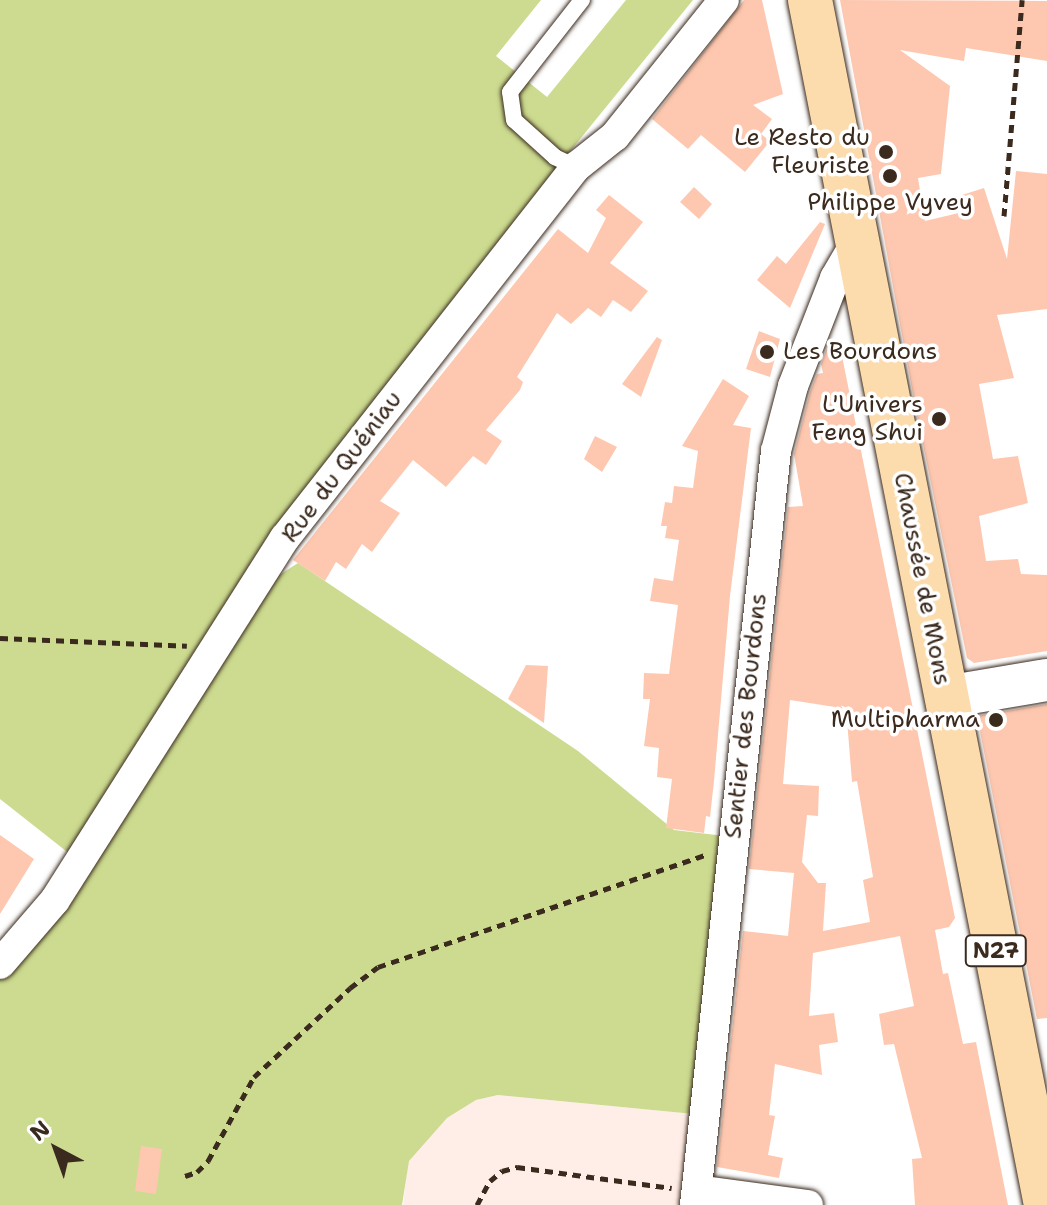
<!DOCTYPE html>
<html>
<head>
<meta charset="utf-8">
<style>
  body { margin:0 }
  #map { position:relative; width:1047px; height:1205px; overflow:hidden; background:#fff; font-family:"Shantell Sans",sans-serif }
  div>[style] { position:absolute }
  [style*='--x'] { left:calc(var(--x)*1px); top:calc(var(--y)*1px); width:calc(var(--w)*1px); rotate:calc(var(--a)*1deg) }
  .built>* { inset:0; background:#ffeee7 }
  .green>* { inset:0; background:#ccdb8f }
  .building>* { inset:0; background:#fec8b0 }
  .path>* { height:5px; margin-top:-2.5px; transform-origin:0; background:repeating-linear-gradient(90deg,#3b2a1e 0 8px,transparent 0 14px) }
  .roads { filter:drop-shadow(0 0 2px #3b2a1e) drop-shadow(0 0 2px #3b2a1e) }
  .lane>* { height:16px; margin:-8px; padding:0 8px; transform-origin:8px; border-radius:8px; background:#fff }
  .street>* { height:30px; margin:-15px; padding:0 15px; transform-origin:15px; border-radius:15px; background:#fff }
  .secondary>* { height:42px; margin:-21px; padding:0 21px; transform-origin:21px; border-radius:21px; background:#fff }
  .primary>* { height:44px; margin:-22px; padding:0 22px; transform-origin:22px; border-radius:22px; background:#fcdcac }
  .dots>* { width:22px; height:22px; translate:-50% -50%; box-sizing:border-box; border:4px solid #fff; border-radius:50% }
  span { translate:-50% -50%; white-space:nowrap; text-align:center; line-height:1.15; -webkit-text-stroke:7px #fff; paint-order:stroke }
  .shield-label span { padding:2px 6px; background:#fff; border:2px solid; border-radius:6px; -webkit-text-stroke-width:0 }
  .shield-label { font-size:22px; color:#3b2a1e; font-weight:700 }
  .poi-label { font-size:24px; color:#3b2a1e }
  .right { translate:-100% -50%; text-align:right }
  .left { translate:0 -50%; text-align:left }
  .street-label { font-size:24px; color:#3b2a1e }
  .north { position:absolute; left:16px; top:1109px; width:80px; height:80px; -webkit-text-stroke:6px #fff; paint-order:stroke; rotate:319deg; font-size:22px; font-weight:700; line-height:32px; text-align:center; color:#3b2a1e }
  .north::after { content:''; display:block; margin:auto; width:28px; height:36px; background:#3b2a1e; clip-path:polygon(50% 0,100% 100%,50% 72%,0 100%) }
</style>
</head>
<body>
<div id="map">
  <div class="built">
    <div style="clip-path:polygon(498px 1095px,704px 1115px,695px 1205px,403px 1205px,408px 1161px,447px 1118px,476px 1100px)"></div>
  </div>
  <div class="green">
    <div style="clip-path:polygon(0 0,541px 0,496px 56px,547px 97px,626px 0,693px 0,563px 160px,258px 580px,281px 574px,298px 563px,578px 751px,674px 830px,733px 837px,704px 1115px,498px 1095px,476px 1100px,447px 1118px,409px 1161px,402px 1205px,0 1205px,0 964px,80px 862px,0 799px)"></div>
  </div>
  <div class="building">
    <div style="clip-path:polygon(744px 0,762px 0,783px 94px,753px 105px,772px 119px,761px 134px,770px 141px,745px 172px,701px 135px,688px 149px,652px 119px)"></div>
    <div style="clip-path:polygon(840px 0,1047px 1px,1047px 61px,966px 48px,964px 61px,900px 50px,950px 86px,941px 174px,918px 178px,925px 221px,967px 211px,962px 195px,984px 188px,1007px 259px,1016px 171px,1047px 174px,1047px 309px,997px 315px,1014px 378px,979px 384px,993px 459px,1018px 456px,1028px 503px,979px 516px,986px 561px,1018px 559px,1021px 574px,1047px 575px,1047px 651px,974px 663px,967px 658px,915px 405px)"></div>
    <div style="clip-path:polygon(694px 187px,712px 204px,699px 219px,680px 202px)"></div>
    <div style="clip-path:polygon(609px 195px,643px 222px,610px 263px,648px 291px,631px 312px,613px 300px,601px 317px,588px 308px,571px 324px,557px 313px,517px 377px,523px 382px,520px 390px,486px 430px,502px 441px,486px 465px,473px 456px,446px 487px,413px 460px,380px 501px,400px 513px,372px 552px,362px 544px,346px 569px,336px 562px,325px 581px,293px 560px,558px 229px,588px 253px,606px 218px,596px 210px)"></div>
    <div style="clip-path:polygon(820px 222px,825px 224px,790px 308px,757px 280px,777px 256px,786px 264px)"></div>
    <div style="clip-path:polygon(759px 331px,780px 339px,770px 377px,746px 369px)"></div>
    <div style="clip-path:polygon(657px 337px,662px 340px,641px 397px,622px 384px)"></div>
    <div style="clip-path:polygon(evenodd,830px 340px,839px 341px,955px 918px,949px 927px,935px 930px,943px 974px,948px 973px,963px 1044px,976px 1042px,1008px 1205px,915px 1205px,912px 1159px,922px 1158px,894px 1044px,884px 1045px,879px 1014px,914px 1006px,900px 936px,813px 953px,809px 1016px,834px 1013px,838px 1042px,819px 1045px,822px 1075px,775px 1064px,769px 1115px,775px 1116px,768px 1155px,783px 1158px,779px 1178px,717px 1167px,743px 931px,788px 936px,794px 873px,749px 869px,788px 507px,803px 506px,794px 454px,810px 392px,817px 374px,823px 373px,821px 364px,830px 340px,790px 700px,835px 707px,835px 721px,847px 720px,852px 782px,857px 781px,873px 877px,863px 880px,870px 922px,823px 931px,826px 883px,818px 883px,802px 862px,807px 815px,818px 816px,819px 786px,783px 784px,790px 700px)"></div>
    <div style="clip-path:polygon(723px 379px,749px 396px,733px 425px,751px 428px,730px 596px,714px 781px,710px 817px,706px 816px,704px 833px,666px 828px,672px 779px,657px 777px,659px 748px,644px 746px,650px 699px,643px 699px,644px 673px,669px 674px,678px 605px,650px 601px,654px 578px,673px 581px,679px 540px,665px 538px,667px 526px,661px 526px,665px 502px,672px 503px,674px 486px,693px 488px,698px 451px,682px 446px)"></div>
    <div style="clip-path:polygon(595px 436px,617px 447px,602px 472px,584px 459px)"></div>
    <div style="clip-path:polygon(526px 665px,548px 666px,544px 723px,508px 699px)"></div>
    <div style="clip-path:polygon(1047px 704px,1047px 1018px,1037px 1019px,977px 716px)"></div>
    <div style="clip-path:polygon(0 835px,34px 859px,0 914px)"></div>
    <div style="clip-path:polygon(141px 1146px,162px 1149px,156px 1194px,135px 1191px)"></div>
  </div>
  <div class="path">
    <div style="--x:1004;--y:216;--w:217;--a:-85.2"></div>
    <div style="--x:0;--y:638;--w:187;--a:2.4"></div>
    <div style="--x:185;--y:1176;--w:13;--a:-18"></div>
    <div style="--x:197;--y:1172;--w:16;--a:-45"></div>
    <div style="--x:208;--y:1161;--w:96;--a:-61.3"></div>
    <div style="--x:254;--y:1077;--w:131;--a:-42.8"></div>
    <div style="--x:350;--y:988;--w:35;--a:-37"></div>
    <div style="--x:378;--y:967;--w:349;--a:-18.9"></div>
    <div style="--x:477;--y:1205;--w:27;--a:-62"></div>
    <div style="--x:490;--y:1181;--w:16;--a:-40"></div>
    <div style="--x:502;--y:1171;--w:16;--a:-15"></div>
    <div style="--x:517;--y:1167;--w:156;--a:7.7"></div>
  </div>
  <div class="roads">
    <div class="lane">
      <div style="--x:576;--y:167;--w:23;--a:-155"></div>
      <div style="--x:555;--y:157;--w:55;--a:-137.9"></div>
      <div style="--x:514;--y:120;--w:28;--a:-98"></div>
      <div style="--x:510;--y:92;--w:117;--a:-52"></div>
    </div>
    <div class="street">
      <div style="--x:0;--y:964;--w:84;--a:-49.3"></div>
      <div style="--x:55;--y:900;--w:429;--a:-57.6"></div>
      <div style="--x:285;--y:538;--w:472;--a:-51.9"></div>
      <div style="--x:576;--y:167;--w:50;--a:-38.5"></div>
      <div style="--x:615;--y:136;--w:174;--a:-51.3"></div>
      <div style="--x:697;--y:1190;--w:112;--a:7.7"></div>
      <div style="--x:695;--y:1205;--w:758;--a:-83.87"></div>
      <div style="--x:776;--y:451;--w:67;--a:-75.3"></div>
      <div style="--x:793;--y:386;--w:116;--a:-68.7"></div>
      <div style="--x:835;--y:278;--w:42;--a:-59.7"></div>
    </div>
    <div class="secondary">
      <div style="--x:946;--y:697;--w:102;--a:-9.6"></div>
    </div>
    <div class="primary">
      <div style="--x:810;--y:0;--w:1228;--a:78.92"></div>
    </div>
  </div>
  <div class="dots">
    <div style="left:886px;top:152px;background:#3b2a1e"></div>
    <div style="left:890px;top:176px;background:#3b2a1e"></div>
    <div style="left:767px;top:352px;background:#3b2a1e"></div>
    <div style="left:939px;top:419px;background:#3b2a1e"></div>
    <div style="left:996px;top:720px;background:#3b2a1e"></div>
  </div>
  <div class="shield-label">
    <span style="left:996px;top:951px">N27</span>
  </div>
  <div class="poi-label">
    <span class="right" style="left:870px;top:152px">Le Resto du<br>Fleuriste</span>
    <span style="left:890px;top:203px">Philippe Vyvey</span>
    <span class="left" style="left:783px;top:352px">Les Bourdons</span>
    <span class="right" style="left:923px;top:419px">L'Univers<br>Feng Shui</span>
    <span class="right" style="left:980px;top:720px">Multipharma</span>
  </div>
  <div class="street-label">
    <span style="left:342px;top:467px;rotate:-53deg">Rue du Quéniau</span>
    <span style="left:922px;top:579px;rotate:79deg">Chaussée de Mons</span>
    <span style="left:746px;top:716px;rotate:-84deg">Sentier des Bourdons</span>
  </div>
  <div class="north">N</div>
</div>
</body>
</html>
